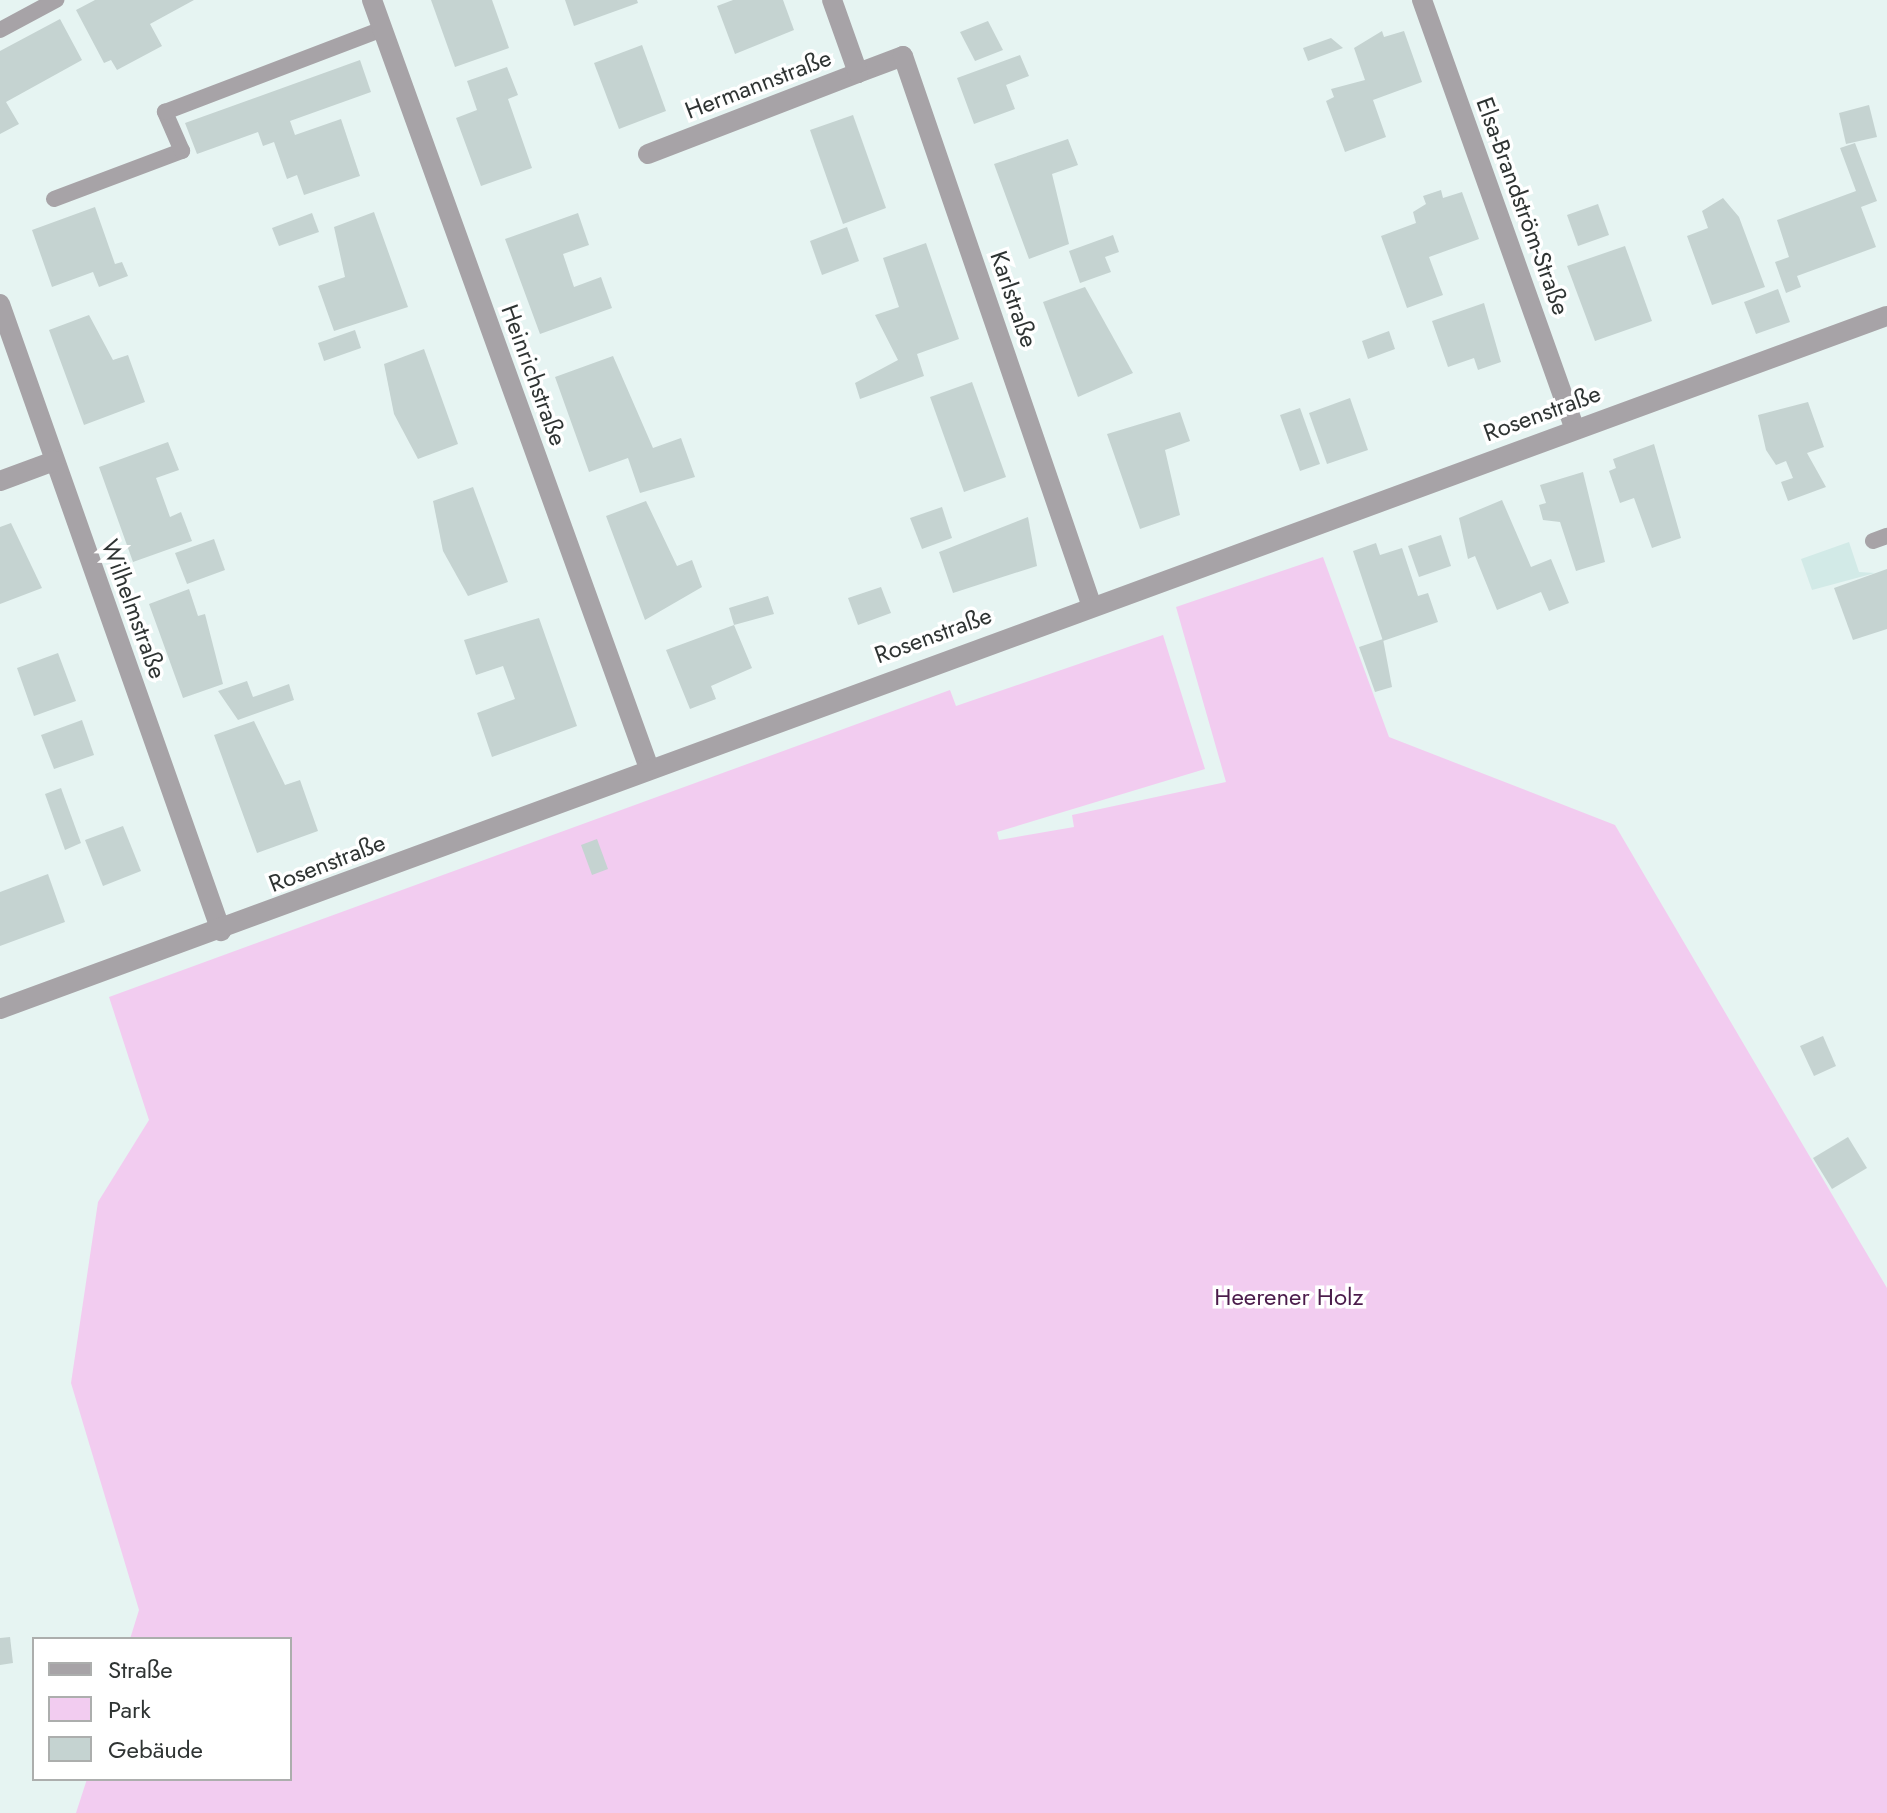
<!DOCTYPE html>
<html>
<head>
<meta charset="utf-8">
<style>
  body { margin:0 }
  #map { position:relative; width:1887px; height:1813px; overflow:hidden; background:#e6f4f2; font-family:Jost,sans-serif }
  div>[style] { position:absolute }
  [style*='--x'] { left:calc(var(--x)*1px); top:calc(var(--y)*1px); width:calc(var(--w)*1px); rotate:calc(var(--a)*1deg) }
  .built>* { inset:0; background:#d2eae7 }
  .green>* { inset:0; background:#f2ccf0 }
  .building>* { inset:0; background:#c5d3d1 }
  .lane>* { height:16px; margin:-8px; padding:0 8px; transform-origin:8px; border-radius:8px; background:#a7a3a7 }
  .street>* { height:20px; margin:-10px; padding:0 10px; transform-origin:10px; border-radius:10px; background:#a7a3a7 }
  span { translate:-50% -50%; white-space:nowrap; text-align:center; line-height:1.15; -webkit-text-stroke:7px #fff; paint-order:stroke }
  .street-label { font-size:24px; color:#2f3433 }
  .park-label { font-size:24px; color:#4b1c4b }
  .legend { position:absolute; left:32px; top:1637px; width:260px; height:144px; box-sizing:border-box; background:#fff; border:2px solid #acaead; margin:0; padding:10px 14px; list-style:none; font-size:24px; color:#2f3433 }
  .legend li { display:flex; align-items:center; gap:16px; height:40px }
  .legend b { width:40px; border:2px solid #acaead }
</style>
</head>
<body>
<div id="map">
  <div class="built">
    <div style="clip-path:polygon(1849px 542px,1859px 572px,1875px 573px,1812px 590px,1801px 559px)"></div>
  </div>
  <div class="green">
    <div style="clip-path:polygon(1323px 557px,1389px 737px,1615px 825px,1887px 1288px,1887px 1813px,76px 1813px,87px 1779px,290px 1779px,290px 1639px,130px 1639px,139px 1610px,71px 1383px,98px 1202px,149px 1120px,109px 997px,950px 690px,956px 706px,1163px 635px,1205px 769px,997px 832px,999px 840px,1074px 827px,1072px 815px,1226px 782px,1176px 607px)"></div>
  </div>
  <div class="building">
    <div style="clip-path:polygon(95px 0,194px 0,150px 24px,162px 46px,117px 70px,111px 60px,104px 63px,76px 10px)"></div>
    <div style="clip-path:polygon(431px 0,492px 0,509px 48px,455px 67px)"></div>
    <div style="clip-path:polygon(565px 0,637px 0,638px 3px,574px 26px)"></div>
    <div style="clip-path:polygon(733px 0,783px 0,794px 30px,735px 54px,717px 6px)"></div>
    <div style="clip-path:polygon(60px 19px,82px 60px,6px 102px,19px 124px,0 134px,0 51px)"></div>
    <div style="clip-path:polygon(988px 21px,1003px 50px,975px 61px,960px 32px)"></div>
    <div style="clip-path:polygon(1382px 31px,1384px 37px,1404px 31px,1422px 82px,1373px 100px,1386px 137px,1345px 152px,1326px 101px,1334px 97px,1331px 89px,1365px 80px,1354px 48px)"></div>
    <div style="clip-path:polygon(1331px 38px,1343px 48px,1308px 61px,1303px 48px)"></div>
    <div style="clip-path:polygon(642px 45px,666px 111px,619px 129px,594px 63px)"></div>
    <div style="clip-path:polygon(1020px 55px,1029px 76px,1006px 85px,1015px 109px,974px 124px,957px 78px)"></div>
    <div style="clip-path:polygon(360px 60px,371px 92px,290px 121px,295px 135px,341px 119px,360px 176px,304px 195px,297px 175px,287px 179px,274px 142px,263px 146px,258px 132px,197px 154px,185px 123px)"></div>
    <div style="clip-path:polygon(507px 67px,518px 95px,508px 99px,532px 168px,481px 186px,456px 118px,477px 110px,467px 81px)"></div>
    <div style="clip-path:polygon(1869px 105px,1877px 137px,1846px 144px,1839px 113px)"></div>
    <div style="clip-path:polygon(853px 115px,886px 208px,843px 224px,810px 130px)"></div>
    <div style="clip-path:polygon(1068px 139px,1078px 165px,1052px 174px,1069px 244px,1029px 259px,994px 164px)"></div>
    <div style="clip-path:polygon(1855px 143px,1877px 201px,1861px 207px,1876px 247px,1797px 276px,1801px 287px,1786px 293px,1775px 262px,1789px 257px,1777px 220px,1856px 191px,1840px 148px)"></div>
    <div style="clip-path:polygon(1441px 190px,1443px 198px,1462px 192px,1479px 239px,1429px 257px,1443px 295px,1407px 308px,1381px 236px,1416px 223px,1413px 212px,1426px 204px,1423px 196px)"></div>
    <div style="clip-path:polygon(1723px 198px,1739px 217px,1765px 287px,1712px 305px,1687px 236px,1708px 228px,1702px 211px)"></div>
    <div style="clip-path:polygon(1598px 204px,1609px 235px,1578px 246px,1567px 215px)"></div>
    <div style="clip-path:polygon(95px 207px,115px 264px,122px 262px,128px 276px,99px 287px,93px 272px,52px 287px,32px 230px)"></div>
    <div style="clip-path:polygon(374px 212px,408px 307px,334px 331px,318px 286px,345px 277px,334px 227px)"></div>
    <div style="clip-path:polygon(312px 213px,319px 232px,279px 246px,272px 228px)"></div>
    <div style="clip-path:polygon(578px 213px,589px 245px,563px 254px,574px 287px,601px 277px,612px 308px,540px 334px,505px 239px)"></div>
    <div style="clip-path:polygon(847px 227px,859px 261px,822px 275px,810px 241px)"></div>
    <div style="clip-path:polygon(1113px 235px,1119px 252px,1105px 257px,1111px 272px,1080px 283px,1069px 251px)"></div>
    <div style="clip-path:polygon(926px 243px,959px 339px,917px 354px,924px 376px,860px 399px,855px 383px,898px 360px,875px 315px,899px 307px,883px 258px)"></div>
    <div style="clip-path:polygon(1625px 246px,1652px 321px,1595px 341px,1567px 266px)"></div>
    <div style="clip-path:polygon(1085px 287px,1133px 373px,1078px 397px,1043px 302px)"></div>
    <div style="clip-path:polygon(1778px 289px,1790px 322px,1756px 334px,1744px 302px)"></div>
    <div style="clip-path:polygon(1484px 303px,1501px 362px,1478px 370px,1474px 358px,1448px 367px,1432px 321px)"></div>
    <div style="clip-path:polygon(89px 315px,113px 360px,128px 355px,145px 402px,84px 425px,49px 330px)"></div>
    <div style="clip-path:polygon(355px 330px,361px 348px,324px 361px,318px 343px)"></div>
    <div style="clip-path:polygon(1389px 331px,1395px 349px,1368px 359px,1362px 341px)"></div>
    <div style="clip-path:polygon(424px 349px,458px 444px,418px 459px,394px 414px,384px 364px)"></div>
    <div style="clip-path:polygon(613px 356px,653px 448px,681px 438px,695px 477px,640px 493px,628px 458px,589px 472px,555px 377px)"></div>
    <div style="clip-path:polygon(972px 382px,1006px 477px,964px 492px,930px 397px)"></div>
    <div style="clip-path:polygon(1350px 398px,1368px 450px,1327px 464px,1309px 413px)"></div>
    <div style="clip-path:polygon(1808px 402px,1824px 447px,1807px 453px,1826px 487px,1788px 501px,1781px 482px,1793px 478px,1786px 461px,1776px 465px,1766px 450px,1758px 415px)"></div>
    <div style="clip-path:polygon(1300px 408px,1320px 464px,1300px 471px,1280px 415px)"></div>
    <div style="clip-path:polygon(1180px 412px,1190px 441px,1165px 450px,1180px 515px,1140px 529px,1107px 434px)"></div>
    <div style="clip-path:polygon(168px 442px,179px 470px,156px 478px,170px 517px,181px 512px,192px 541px,133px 562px,99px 467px)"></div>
    <div style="clip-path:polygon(1654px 444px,1681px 538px,1652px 548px,1634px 498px,1620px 503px,1609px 471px,1616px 468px,1613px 459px)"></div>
    <div style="clip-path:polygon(1583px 472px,1605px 562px,1576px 571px,1560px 522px,1543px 520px,1539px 505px,1546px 503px,1540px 485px)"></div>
    <div style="clip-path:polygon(473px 487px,508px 582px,468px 596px,443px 551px,433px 501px)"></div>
    <div style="clip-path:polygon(1502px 500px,1531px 567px,1551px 559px,1569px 603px,1549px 611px,1541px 592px,1497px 610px,1475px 556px,1468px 559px,1459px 518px)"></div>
    <div style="clip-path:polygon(646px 501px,677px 566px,692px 560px,702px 587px,645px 620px,606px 516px)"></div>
    <div style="clip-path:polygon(942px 507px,952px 538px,922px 549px,910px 518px)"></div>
    <div style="clip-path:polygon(1028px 517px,1037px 566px,953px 593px,939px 552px)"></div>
    <div style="clip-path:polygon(11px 523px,42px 588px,0 604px,0 527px)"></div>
    <div style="clip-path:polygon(1441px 535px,1451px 566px,1419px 577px,1408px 546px)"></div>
    <div style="clip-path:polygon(214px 539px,225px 570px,187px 584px,175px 553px)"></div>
    <div style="clip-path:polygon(1376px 543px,1380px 555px,1402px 548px,1418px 596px,1428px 593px,1438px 622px,1383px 641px,1353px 551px)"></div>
    <div style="clip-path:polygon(1887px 569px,1887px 629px,1853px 640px,1834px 588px)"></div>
    <div style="clip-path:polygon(881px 587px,891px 613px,858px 625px,848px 598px)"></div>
    <div style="clip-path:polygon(189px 589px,198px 616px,205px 614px,223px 684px,183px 698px,149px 604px)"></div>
    <div style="clip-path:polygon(768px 596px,774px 614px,734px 625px,752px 668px,711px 686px,716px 699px,690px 709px,666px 650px,734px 625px,729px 608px)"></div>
    <div style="clip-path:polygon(539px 618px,577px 726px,492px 757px,477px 713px,515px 699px,503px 666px,476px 675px,464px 640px)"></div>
    <div style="clip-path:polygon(1383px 639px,1392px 687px,1375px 692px,1359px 647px)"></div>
    <div style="clip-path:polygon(58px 653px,76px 701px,34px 716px,17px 668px)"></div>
    <div style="clip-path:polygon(247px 681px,253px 697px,289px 684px,294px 700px,238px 720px,218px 691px)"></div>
    <div style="clip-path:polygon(82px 720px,94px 755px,54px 769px,41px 735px)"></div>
    <div style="clip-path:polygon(254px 721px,285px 785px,300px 780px,318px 831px,257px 853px,214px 735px)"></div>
    <div style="clip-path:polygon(61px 788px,81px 843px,65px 850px,45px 794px)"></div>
    <div style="clip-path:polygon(123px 826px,141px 871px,103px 886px,85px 840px)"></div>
    <div style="clip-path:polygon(597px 839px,608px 869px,592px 875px,581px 845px)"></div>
    <div style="clip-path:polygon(48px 874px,65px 922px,0 946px,0 892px)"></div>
    <div style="clip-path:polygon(1823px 1036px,1836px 1066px,1814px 1076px,1800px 1046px)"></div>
    <div style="clip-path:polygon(1848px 1137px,1867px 1168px,1832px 1189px,1813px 1158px)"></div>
    <div style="clip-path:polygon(10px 1637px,13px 1663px,0 1665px,0 1638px)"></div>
  </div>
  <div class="lane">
    <div style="--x:0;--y:30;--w:64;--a:-28.2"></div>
    <div style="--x:54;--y:199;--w:137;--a:-20.6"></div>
    <div style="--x:182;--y:151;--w:43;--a:-113.6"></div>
    <div style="--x:165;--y:112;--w:232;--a:-20.9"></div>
    <div style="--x:1873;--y:541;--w:15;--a:-20"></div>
  </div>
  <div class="street">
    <div style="--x:372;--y:0;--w:816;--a:70.17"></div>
    <div style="--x:1422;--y:0;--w:455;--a:70.4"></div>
    <div style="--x:858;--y:73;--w:48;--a:-20.7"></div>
    <div style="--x:903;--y:56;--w:579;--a:71.06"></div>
    <div style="--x:648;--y:154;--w:225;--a:-21.1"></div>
    <div style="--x:858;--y:73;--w:77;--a:-109.6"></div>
    <div style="--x:0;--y:304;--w:665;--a:70.58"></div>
    <div style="--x:0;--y:481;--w:58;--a:-20.3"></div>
    <div style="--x:0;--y:1009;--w:2010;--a:-20.17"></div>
  </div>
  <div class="street-label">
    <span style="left:758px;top:84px;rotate:-21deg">Hermannstraße</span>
    <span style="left:1523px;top:206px;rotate:70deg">Elsa-Brandström-Straße</span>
    <span style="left:1014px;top:299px;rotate:71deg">Karlstraße</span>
    <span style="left:534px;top:375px;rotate:70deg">Heinrichstraße</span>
    <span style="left:1542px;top:413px;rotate:-20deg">Rosenstraße</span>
    <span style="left:134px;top:609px;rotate:70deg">Wilhelmstraße</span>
    <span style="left:933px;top:635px;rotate:-20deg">Rosenstraße</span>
    <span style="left:327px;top:863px;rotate:-21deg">Rosenstraße</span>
  </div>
  <div class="park-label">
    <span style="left:1289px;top:1297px">Heerener Holz</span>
  </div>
  <ul class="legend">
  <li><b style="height:10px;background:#a7a3a7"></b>Straße</li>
  <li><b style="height:22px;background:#f2ccf0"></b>Park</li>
  <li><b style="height:22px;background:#c5d3d1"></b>Gebäude</li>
  </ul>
</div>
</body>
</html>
